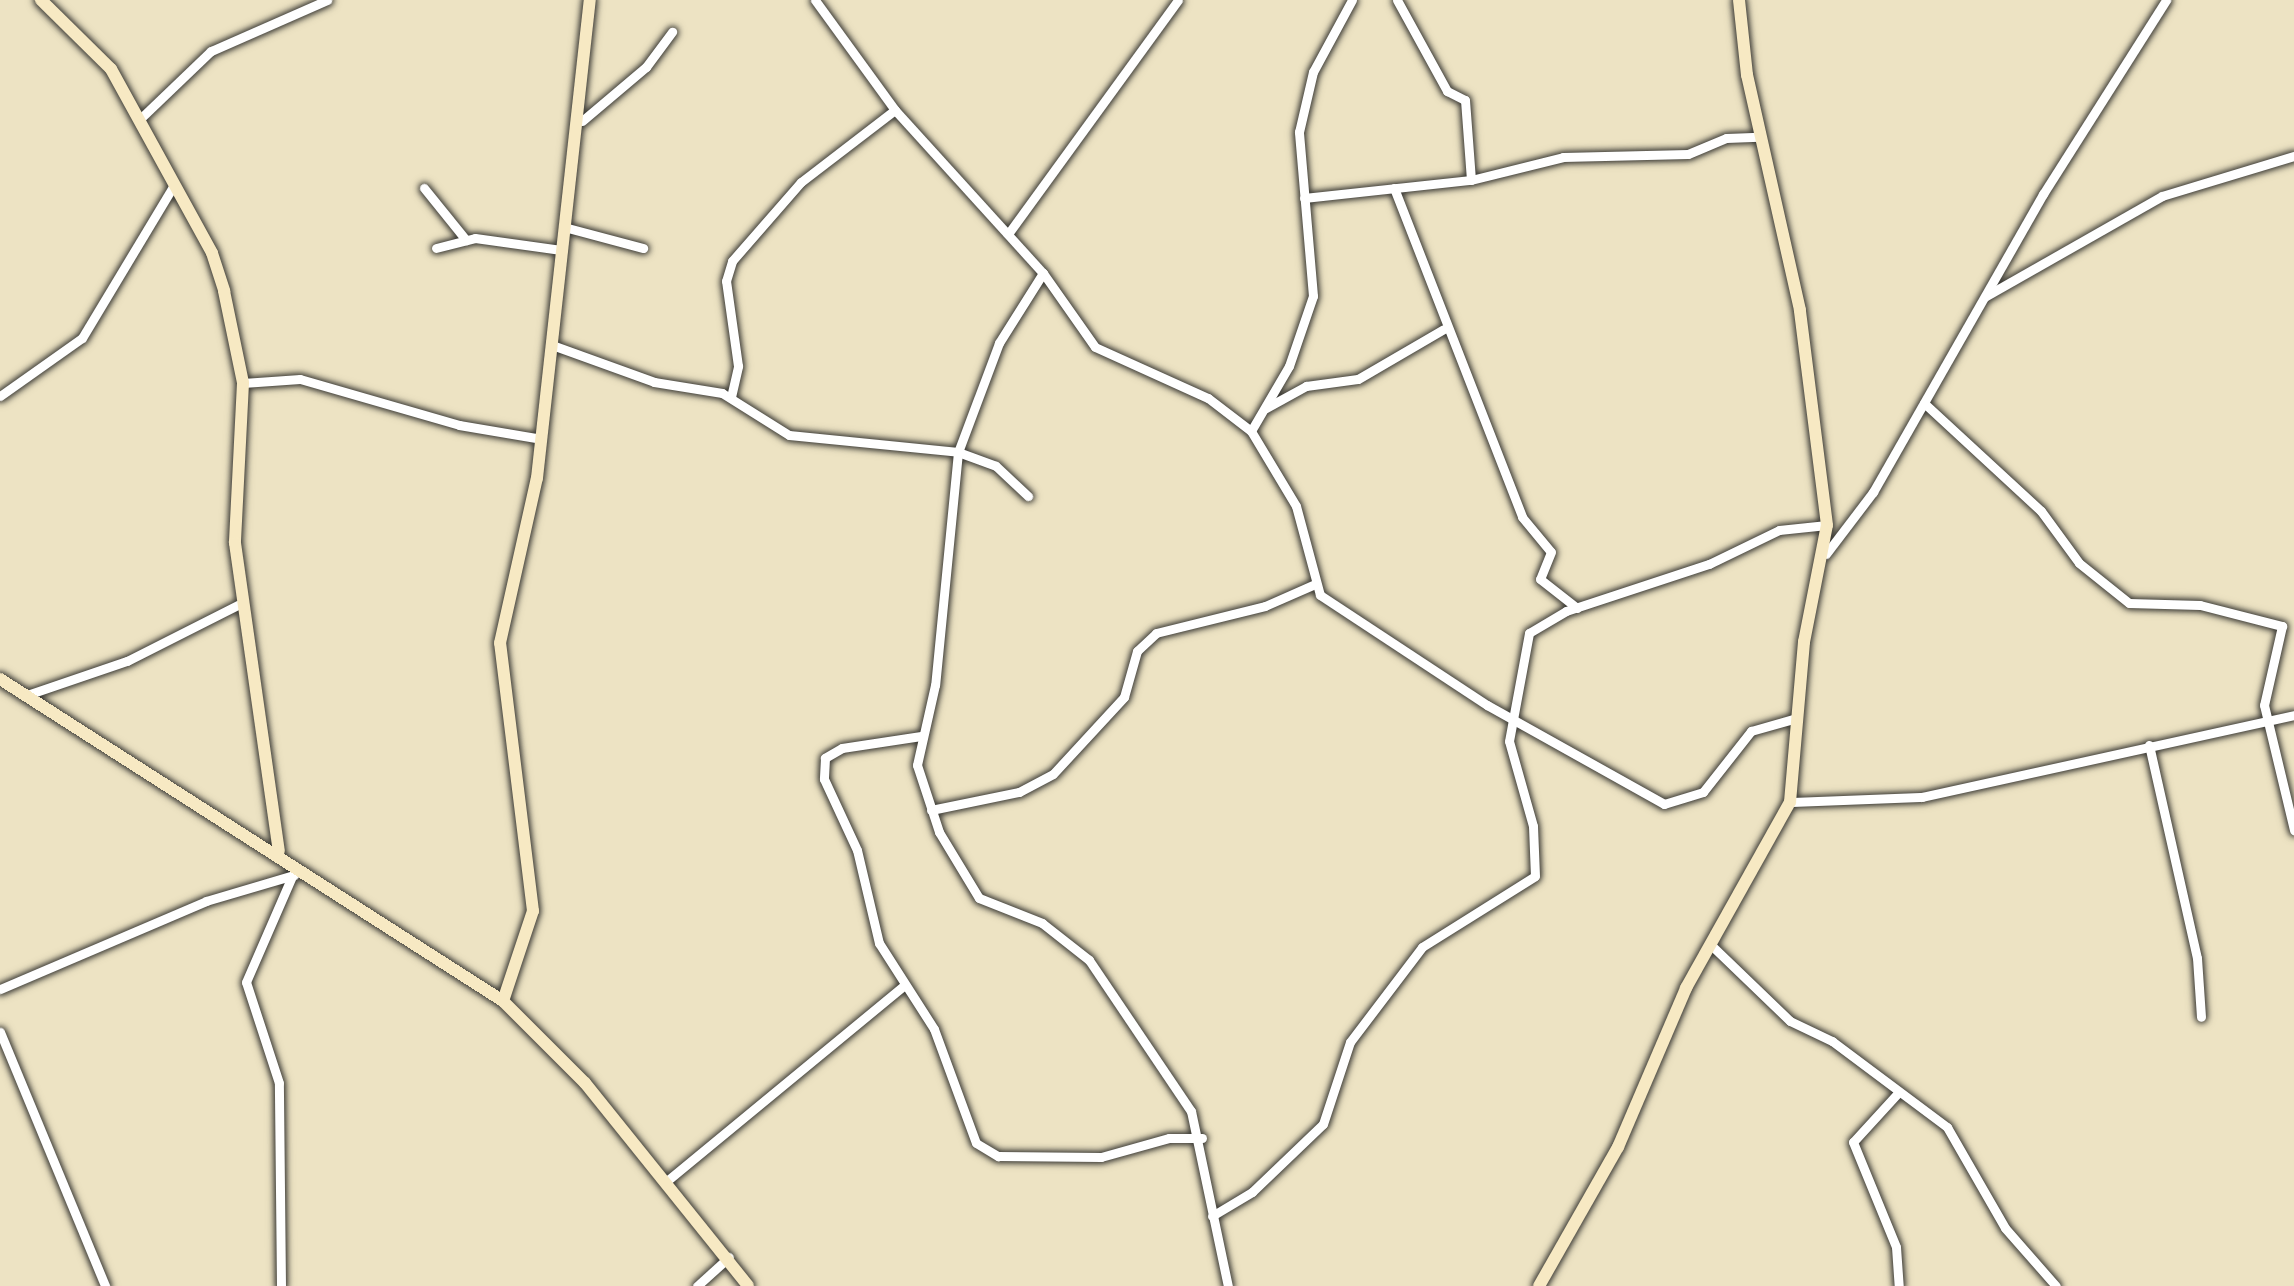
<!DOCTYPE html>
<html>
<head>
<meta charset="utf-8">
<style>
  body { margin:0 }
  #map { position:relative; width:2294px; height:1286px; overflow:hidden; background:#ede3c3; font-family:"Patrick Hand",sans-serif }
  div>[style] { position:absolute }
  [style*='--x'] { left:calc(var(--x)*1px); top:calc(var(--y)*1px); width:calc(var(--w)*1px); rotate:calc(var(--a)*1deg) }
  .roads { filter:drop-shadow(0 0 3px #3b3a35) drop-shadow(0 0 3px #3b3a35) }
  .street>* { height:9px; margin:-4.5px; padding:0 4.5px; transform-origin:4.5px; border-radius:4.5px; background:#fff }
  .secondary>* { height:12px; margin:-6px; padding:0 6px; transform-origin:6px; border-radius:6px; background:#f7e9c3 }
  span { translate:-50% -50%; white-space:nowrap; text-align:center; line-height:1.15; -webkit-text-stroke:12px #fbf7ec; paint-order:stroke }
</style>
</head>
<body>
<div id="map">
  <div class="roads">
    <div class="street">
      <div style="--x:815;--y:0;--w:136;--a:54"></div>
      <div style="--x:895;--y:110;--w:220;--a:47.8"></div>
      <div style="--x:1043;--y:273;--w:90;--a:54.9"></div>
      <div style="--x:1095;--y:347;--w:124;--a:24.3"></div>
      <div style="--x:1208;--y:398;--w:54;--a:37.5"></div>
      <div style="--x:1251;--y:431;--w:87;--a:59"></div>
      <div style="--x:1296;--y:506;--w:92;--a:74.9"></div>
      <div style="--x:1320;--y:595;--w:200;--a:33.4"></div>
      <div style="--x:1487;--y:705;--w:203;--a:29.2"></div>
      <div style="--x:1664;--y:804;--w:41;--a:-17.1"></div>
      <div style="--x:1703;--y:792;--w:78;--a:-51.8"></div>
      <div style="--x:1751;--y:731;--w:48;--a:-15.8"></div>
      <div style="--x:1397;--y:0;--w:104;--a:61.2"></div>
      <div style="--x:1447;--y:91;--w:20;--a:27"></div>
      <div style="--x:1465;--y:100;--w:80;--a:85.7"></div>
      <div style="--x:140;--y:119;--w:98;--a:-43.8"></div>
      <div style="--x:211;--y:51;--w:127;--a:-23.7"></div>
      <div style="--x:582;--y:121;--w:84;--a:-40.2"></div>
      <div style="--x:646;--y:67;--w:44;--a:-53.4"></div>
      <div style="--x:424;--y:188;--w:67;--a:51.1"></div>
      <div style="--x:1394;--y:188;--w:353;--a:68.7"></div>
      <div style="--x:1522;--y:517;--w:45;--a:50.4"></div>
      <div style="--x:1551;--y:552;--w:29;--a:112"></div>
      <div style="--x:1540;--y:579;--w:47;--a:38.1"></div>
      <div style="--x:1304;--y:198;--w:168;--a:-6.2"></div>
      <div style="--x:1471;--y:180;--w:95;--a:-14"></div>
      <div style="--x:1563;--y:157;--w:125;--a:-1.4"></div>
      <div style="--x:1688;--y:154;--w:41;--a:-22.8"></div>
      <div style="--x:1726;--y:138;--w:33;--a:-2"></div>
      <div style="--x:564;--y:227;--w:82;--a:14.9"></div>
      <div style="--x:1008;--y:234;--w:289;--a:-54"></div>
      <div style="--x:436;--y:248;--w:40;--a:-14.4"></div>
      <div style="--x:475;--y:238;--w:87;--a:7.9"></div>
      <div style="--x:1043;--y:273;--w:83;--a:122.2"></div>
      <div style="--x:999;--y:343;--w:116;--a:110.6"></div>
      <div style="--x:958;--y:452;--w:234;--a:95.6"></div>
      <div style="--x:935;--y:685;--w:82;--a:102.7"></div>
      <div style="--x:917;--y:765;--w:71;--a:71.8"></div>
      <div style="--x:939;--y:832;--w:77;--a:58.8"></div>
      <div style="--x:979;--y:898;--w:68;--a:21.6"></div>
      <div style="--x:1042;--y:923;--w:60;--a:38.2"></div>
      <div style="--x:1089;--y:960;--w:182;--a:56"></div>
      <div style="--x:1191;--y:1111;--w:179;--a:78.1"></div>
      <div style="--x:1986;--y:296;--w:202;--a:-29.6"></div>
      <div style="--x:2162;--y:196;--w:138;--a:-16.9"></div>
      <div style="--x:552;--y:345;--w:109;--a:19.9"></div>
      <div style="--x:654;--y:382;--w:69;--a:9.2"></div>
      <div style="--x:722;--y:393;--w:79;--a:32.1"></div>
      <div style="--x:789;--y:435;--w:170;--a:5.7"></div>
      <div style="--x:958;--y:452;--w:40;--a:20.2"></div>
      <div style="--x:996;--y:466;--w:44;--a:43.2"></div>
      <div style="--x:243;--y:383;--w:57;--a:-4"></div>
      <div style="--x:300;--y:379;--w:166;--a:16.1"></div>
      <div style="--x:459;--y:425;--w:84;--a:9.6"></div>
      <div style="--x:0;--y:396;--w:100;--a:-35.3"></div>
      <div style="--x:82;--y:338;--w:179;--a:-59"></div>
      <div style="--x:731;--y:397;--w:32;--a:-77"></div>
      <div style="--x:738;--y:366;--w:86;--a:-98"></div>
      <div style="--x:726;--y:281;--w:21;--a:-73"></div>
      <div style="--x:732;--y:261;--w:105;--a:-48.9"></div>
      <div style="--x:801;--y:182;--w:118;--a:-37.5"></div>
      <div style="--x:1924;--y:403;--w:159;--a:42.7"></div>
      <div style="--x:2041;--y:511;--w:64;--a:53.8"></div>
      <div style="--x:2079;--y:563;--w:64;--a:38.7"></div>
      <div style="--x:2129;--y:603;--w:71;--a:1.6"></div>
      <div style="--x:2200;--y:605;--w:85;--a:14.4"></div>
      <div style="--x:2282;--y:626;--w:81;--a:102.8"></div>
      <div style="--x:2264;--y:705;--w:129;--a:76.5"></div>
      <div style="--x:1266;--y:408;--w:46;--a:-28.8"></div>
      <div style="--x:1306;--y:386;--w:52;--a:-7.7"></div>
      <div style="--x:1358;--y:379;--w:99;--a:-30.2"></div>
      <div style="--x:1251;--y:431;--w:75;--a:-59.7"></div>
      <div style="--x:1289;--y:366;--w:74;--a:-71.1"></div>
      <div style="--x:1313;--y:296;--w:165;--a:-94.9"></div>
      <div style="--x:1299;--y:132;--w:62;--a:-76.9"></div>
      <div style="--x:1313;--y:72;--w:82;--a:-61.6"></div>
      <div style="--x:1826;--y:554;--w:78;--a:-52.8"></div>
      <div style="--x:1873;--y:492;--w:343;--a:-60.3"></div>
      <div style="--x:2043;--y:194;--w:230;--a:-57.6"></div>
      <div style="--x:27;--y:695;--w:106;--a:-18.8"></div>
      <div style="--x:127;--y:661;--w:129;--a:-26.8"></div>
      <div style="--x:921;--y:736;--w:80;--a:171.4"></div>
      <div style="--x:842;--y:748;--w:20;--a:150"></div>
      <div style="--x:825;--y:758;--w:21;--a:93"></div>
      <div style="--x:824;--y:779;--w:78;--a:65.1"></div>
      <div style="--x:857;--y:850;--w:96;--a:76.7"></div>
      <div style="--x:879;--y:943;--w:102;--a:57.4"></div>
      <div style="--x:934;--y:1029;--w:121;--a:69.8"></div>
      <div style="--x:976;--y:1143;--w:26;--a:31"></div>
      <div style="--x:998;--y:1156;--w:103;--a:0.6"></div>
      <div style="--x:1101;--y:1157;--w:71;--a:-15.6"></div>
      <div style="--x:1169;--y:1138;--w:33;--a:0"></div>
      <div style="--x:2149;--y:745;--w:218;--a:77.3"></div>
      <div style="--x:2197;--y:958;--w:59;--a:86.1"></div>
      <div style="--x:1790;--y:802;--w:132;--a:-2.2"></div>
      <div style="--x:1922;--y:797;--w:381;--a:-12.4"></div>
      <div style="--x:931;--y:810;--w:90;--a:-11.6"></div>
      <div style="--x:1019;--y:792;--w:38;--a:-28"></div>
      <div style="--x:1053;--y:774;--w:105;--a:-47.3"></div>
      <div style="--x:1124;--y:697;--w:48;--a:-74.2"></div>
      <div style="--x:1137;--y:651;--w:26;--a:-43"></div>
      <div style="--x:1156;--y:633;--w:112;--a:-13.9"></div>
      <div style="--x:1265;--y:606;--w:55;--a:-23.7"></div>
      <div style="--x:1710;--y:944;--w:111;--a:43.9"></div>
      <div style="--x:1790;--y:1021;--w:47;--a:25.5"></div>
      <div style="--x:1832;--y:1041;--w:144;--a:36.8"></div>
      <div style="--x:1947;--y:1127;--w:116;--a:60.1"></div>
      <div style="--x:2005;--y:1228;--w:77;--a:48.7"></div>
      <div style="--x:0;--y:989;--w:224;--a:-23.1"></div>
      <div style="--x:206;--y:901;--w:92;--a:-16.5"></div>
      <div style="--x:0;--y:1032;--w:275;--a:67.5"></div>
      <div style="--x:1897;--y:1094;--w:65;--a:132.5"></div>
      <div style="--x:1853;--y:1142;--w:113;--a:67.7"></div>
      <div style="--x:1896;--y:1247;--w:39;--a:86"></div>
      <div style="--x:668;--y:1180;--w:305;--a:-39.5"></div>
      <div style="--x:1212;--y:1216;--w:47;--a:-31"></div>
      <div style="--x:1252;--y:1192;--w:98;--a:-43.8"></div>
      <div style="--x:1323;--y:1124;--w:86;--a:-71.8"></div>
      <div style="--x:1350;--y:1042;--w:119;--a:-52.8"></div>
      <div style="--x:1422;--y:947;--w:133;--a:-32.1"></div>
      <div style="--x:1535;--y:876;--w:50;--a:-92.3"></div>
      <div style="--x:1533;--y:826;--w:88;--a:-105.8"></div>
      <div style="--x:1509;--y:741;--w:110;--a:-79.5"></div>
      <div style="--x:1529;--y:633;--w:43;--a:-30.7"></div>
      <div style="--x:1566;--y:611;--w:151;--a:-18.2"></div>
      <div style="--x:1709;--y:564;--w:78;--a:-25.9"></div>
      <div style="--x:1779;--y:530;--w:48;--a:-5.9"></div>
      <div style="--x:281;--y:1286;--w:203;--a:-90.6"></div>
      <div style="--x:279;--y:1083;--w:106;--a:-108.1"></div>
      <div style="--x:246;--y:982;--w:116;--a:-66.5"></div>
      <div style="--x:697;--y:1286;--w:43;--a:-42.2"></div>
    </div>
    <div class="secondary">
      <div style="--x:41;--y:0;--w:98;--a:44.6"></div>
      <div style="--x:111;--y:69;--w:210;--a:61.2"></div>
      <div style="--x:212;--y:253;--w:40;--a:72"></div>
      <div style="--x:224;--y:291;--w:94;--a:78.3"></div>
      <div style="--x:243;--y:383;--w:160;--a:92.9"></div>
      <div style="--x:235;--y:543;--w:311;--a:81.9"></div>
      <div style="--x:0;--y:679;--w:597;--a:32.63"></div>
      <div style="--x:503;--y:1001;--w:116;--a:45"></div>
      <div style="--x:585;--y:1083;--w:260;--a:51.2"></div>
      <div style="--x:503;--y:1001;--w:95;--a:-71.6"></div>
      <div style="--x:533;--y:911;--w:270;--a:-97"></div>
      <div style="--x:500;--y:643;--w:169;--a:-77.4"></div>
      <div style="--x:537;--y:478;--w:481;--a:-83.7"></div>
      <div style="--x:1539;--y:1286;--w:160;--a:-60.4"></div>
      <div style="--x:1618;--y:1147;--w:173;--a:-66.8"></div>
      <div style="--x:1686;--y:988;--w:213;--a:-60.8"></div>
      <div style="--x:1790;--y:802;--w:161;--a:-85"></div>
      <div style="--x:1804;--y:642;--w:119;--a:-78.9"></div>
      <div style="--x:1827;--y:525;--w:217;--a:-97.2"></div>
      <div style="--x:1800;--y:310;--w:241;--a:-102.7"></div>
      <div style="--x:1747;--y:75;--w:75;--a:-96.1"></div>
    </div>
  </div>
</div>
</body>
</html>
